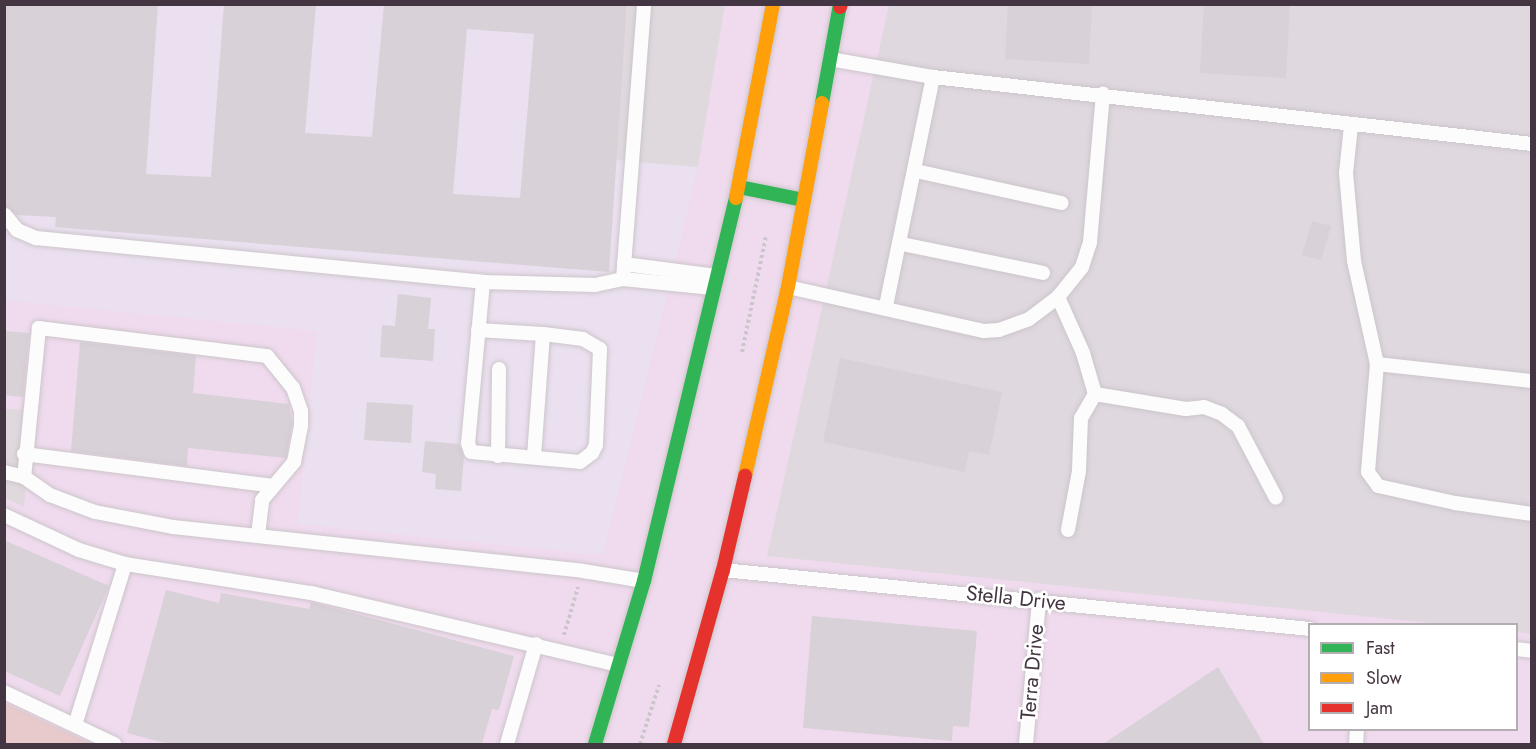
<!DOCTYPE html>
<html>
<head>
<meta charset="utf-8">
<style>
  body { margin:0 }
  #map { position:relative; width:1536px; height:749px; overflow:hidden; background:#eee8ed; font-family:Jost,sans-serif }
  div>[style] { position:absolute }
  [style*='--x'] { left:calc(var(--x)*1px); top:calc(var(--y)*1px); width:calc(var(--w)*1px); rotate:calc(var(--a)*1deg) }
  .commercial>* { inset:0; background:#f0dbee }
  .industrial>* { inset:0; background:#dfd8df }
  .medical>* { inset:0; background:#ebe0ef }
  .green>* { inset:0; background:#e8cacd }
  .parking>* { inset:0; background:#dfd9de }
  .building>* { inset:0; background:#d8d1d7 }
  .path>* { height:4px; margin-top:-2px; transform-origin:0; background:repeating-linear-gradient(90deg,#ccc6cb 0 3px,transparent 0 6px) }
  .roads { filter:drop-shadow(0 0 2px #ccc5cb) drop-shadow(0 0 2px #ccc5cb) }
  .lane>* { height:14px; margin:-7px; padding:0 7px; transform-origin:7px; border-radius:7px; background:#fcfcfc }
  .fast>* { height:14px; margin:-7px; padding:0 7px; transform-origin:7px; border-radius:7px; background:#30b455 }
  .slow>* { height:14px; margin:-7px; padding:0 7px; transform-origin:7px; border-radius:7px; background:#ff9f0a }
  .jam>* { height:14px; margin:-7px; padding:0 7px; transform-origin:7px; border-radius:7px; background:#e5322d }
  span { translate:-50% -50%; white-space:nowrap; text-align:center; line-height:1.15; -webkit-text-stroke:5px #fff; paint-order:stroke }
  .street-label { font-size:21px; color:#433541 }
  .frame { position:absolute; inset:0; border:6px solid #433541; pointer-events:none }
  .legend { position:absolute; left:1308px; top:623px; width:210px; height:108px; box-sizing:border-box; background:#fff; border:2px solid #b4aeb3; margin:0; padding:8px 10px; list-style:none; font-size:18px; color:#433541 }
  .legend li { display:flex; align-items:center; gap:12px; height:30px }
  .legend b { width:30px; border:2px solid #b4aeb3 }
</style>
</head>
<body>
<div id="map">
  <div class="commercial">
    <div style="clip-path:polygon(evenodd,4px 5px,1531px 5px,1531px 744px,5px 744px,4px 5px,1310px 624px,1516px 624px,1516px 730px,1310px 730px,1310px 624px)"></div>
  </div>
  <div class="industrial">
    <div style="clip-path:polygon(889px 5px,1531px 5px,1531px 634px,1517px 632px,1516px 624px,1441px 624px,767px 556px)"></div>
  </div>
  <div class="medical">
    <div style="clip-path:polygon(4px 5px,725px 5px,698px 167px,603px 555px,298px 524px,317px 331px,5px 300px)"></div>
  </div>
  <div class="green">
    <div style="clip-path:polygon(5px 703px,92px 744px,5px 744px)"></div>
  </div>
  <div class="parking">
    <div style="clip-path:polygon(627px 5px,725px 5px,698px 167px,616px 160px)"></div>
    <div style="clip-path:polygon(5px 409px,33px 410px,24px 507px,5px 498px)"></div>
  </div>
  <div class="building">
    <div style="clip-path:polygon(evenodd,4px 4px,158px 4px,146px 174px,211px 177px,224px 4px,316px 4px,305px 133px,372px 137px,384px 4px,627px 4px,609px 272px,55px 227px,56px 217px,17px 215px,4px 206px,4px 4px,467px 29px,534px 34px,520px 198px,453px 194px,467px 29px)"></div>
    <div style="clip-path:polygon(1008px 4px,1092px 4px,1089px 64px,1005px 59px)"></div>
    <div style="clip-path:polygon(1204px 4px,1290px 4px,1286px 78px,1200px 73px)"></div>
    <div style="clip-path:polygon(1312px 221px,1331px 226px,1321px 260px,1302px 255px)"></div>
    <div style="clip-path:polygon(398px 294px,431px 298px,428px 329px,435px 329px,433px 361px,380px 357px,382px 325px,395px 326px)"></div>
    <div style="clip-path:polygon(4px 331px,29px 333px,23px 397px,4px 395px)"></div>
    <div style="clip-path:polygon(80px 342px,196px 356px,193px 393px,289px 404px,292px 424px,286px 458px,188px 448px,187px 466px,71px 451px)"></div>
    <div style="clip-path:polygon(840px 358px,1002px 392px,989px 455px,969px 451px,965px 472px,823px 442px)"></div>
    <div style="clip-path:polygon(367px 402px,413px 405px,411px 443px,364px 440px)"></div>
    <div style="clip-path:polygon(425px 441px,459px 444px,464px 457px,461px 491px,435px 489px,436px 474px,422px 472px)"></div>
    <div style="clip-path:polygon(4px 540px,109px 586px,60px 696px,4px 671px)"></div>
    <div style="clip-path:polygon(166px 590px,219px 603px,221px 593px,309px 609px,311px 602px,514px 656px,499px 710px,492px 709px,482px 744px,169px 744px,127px 733px)"></div>
    <div style="clip-path:polygon(812px 616px,977px 631px,969px 727px,953px 726px,952px 741px,803px 728px)"></div>
    <div style="clip-path:polygon(1218px 667px,1264px 744px,1103px 744px)"></div>
  </div>
  <div class="path">
    <div style="--x:742;--y:352;--w:118;--a:-78.3"></div>
    <div style="--x:564;--y:635;--w:50;--a:-73.7"></div>
    <div style="--x:640;--y:744;--w:62;--a:-72.1"></div>
  </div>
  <div class="roads">
    <div class="lane">
      <div style="--x:830;--y:59;--w:105;--a:9.9"></div>
      <div style="--x:933;--y:77;--w:603;--a:6.38"></div>
      <div style="--x:1351;--y:126;--w:47;--a:96.1"></div>
      <div style="--x:1346;--y:173;--w:88;--a:84.8"></div>
      <div style="--x:1354;--y:261;--w:106;--a:77.4"></div>
      <div style="--x:1377;--y:364;--w:108;--a:94.8"></div>
      <div style="--x:1368;--y:472;--w:17;--a:54"></div>
      <div style="--x:1378;--y:486;--w:79;--a:12.4"></div>
      <div style="--x:1455;--y:503;--w:78;--a:8.1"></div>
      <div style="--x:916;--y:171;--w:149;--a:12.4"></div>
      <div style="--x:5;--y:215;--w:19;--a:51"></div>
      <div style="--x:17;--y:230;--w:21;--a:23"></div>
      <div style="--x:36;--y:238;--w:449;--a:5.6"></div>
      <div style="--x:483;--y:282;--w:112;--a:1.5"></div>
      <div style="--x:595;--y:285;--w:29;--a:-12"></div>
      <div style="--x:623;--y:279;--w:90;--a:5.7"></div>
      <div style="--x:902;--y:244;--w:144;--a:11.6"></div>
      <div style="--x:624;--y:264;--w:93;--a:7.4"></div>
      <div style="--x:623;--y:279;--w:276;--a:-85.6"></div>
      <div style="--x:483;--y:282;--w:162;--a:95.3"></div>
      <div style="--x:468;--y:443;--w:9;--a:72"></div>
      <div style="--x:471;--y:452;--w:109;--a:5.2"></div>
      <div style="--x:580;--y:462;--w:15;--a:-37"></div>
      <div style="--x:592;--y:453;--w:9;--a:-63"></div>
      <div style="--x:596;--y:445;--w:96;--a:-87.6"></div>
      <div style="--x:600;--y:349;--w:20;--a:-150"></div>
      <div style="--x:583;--y:339;--w:40;--a:-172.9"></div>
      <div style="--x:788;--y:287;--w:201;--a:12.7"></div>
      <div style="--x:984;--y:331;--w:15;--a:-4"></div>
      <div style="--x:999;--y:330;--w:32;--a:-20"></div>
      <div style="--x:1029;--y:319;--w:36;--a:-37"></div>
      <div style="--x:1058;--y:297;--w:38;--a:-51"></div>
      <div style="--x:1082;--y:267;--w:26;--a:-72"></div>
      <div style="--x:1090;--y:242;--w:149;--a:-85"></div>
      <div style="--x:1058;--y:297;--w:61;--a:65.9"></div>
      <div style="--x:1083;--y:353;--w:43;--a:73.7"></div>
      <div style="--x:1095;--y:394;--w:28;--a:120"></div>
      <div style="--x:1081;--y:418;--w:53;--a:92.2"></div>
      <div style="--x:1079;--y:471;--w:60;--a:100.6"></div>
      <div style="--x:886;--y:306;--w:234;--a:-78.4"></div>
      <div style="--x:478;--y:330;--w:65;--a:3.5"></div>
      <div style="--x:543;--y:334;--w:123;--a:94.2"></div>
      <div style="--x:1377;--y:364;--w:156;--a:6.3"></div>
      <div style="--x:1095;--y:394;--w:92;--a:9.4"></div>
      <div style="--x:1186;--y:409;--w:18;--a:-6"></div>
      <div style="--x:1204;--y:407;--w:19;--a:21"></div>
      <div style="--x:1222;--y:414;--w:20;--a:37"></div>
      <div style="--x:1238;--y:426;--w:81;--a:62.2"></div>
      <div style="--x:24;--y:454;--w:251;--a:7.3"></div>
      <div style="--x:498;--y:456;--w:87;--a:-89.3"></div>
      <div style="--x:4;--y:472;--w:21;--a:14"></div>
      <div style="--x:4;--y:515;--w:83;--a:25"></div>
      <div style="--x:79;--y:550;--w:48;--a:16.9"></div>
      <div style="--x:125;--y:564;--w:188;--a:8.9"></div>
      <div style="--x:311;--y:593;--w:315;--a:13.2"></div>
      <div style="--x:258;--y:535;--w:35;--a:-83"></div>
      <div style="--x:262;--y:500;--w:50;--a:-49.9"></div>
      <div style="--x:294;--y:462;--w:38;--a:-79"></div>
      <div style="--x:301;--y:425;--w:14;--a:-90"></div>
      <div style="--x:301;--y:411;--w:24;--a:-109"></div>
      <div style="--x:293;--y:388;--w:41;--a:-129.1"></div>
      <div style="--x:267;--y:356;--w:230;--a:-173"></div>
      <div style="--x:39;--y:328;--w:150;--a:95.7"></div>
      <div style="--x:24;--y:477;--w:32;--a:35"></div>
      <div style="--x:50;--y:495;--w:48;--a:20.7"></div>
      <div style="--x:95;--y:512;--w:79;--a:10.9"></div>
      <div style="--x:173;--y:527;--w:412;--a:6.1"></div>
      <div style="--x:583;--y:571;--w:62;--a:9.3"></div>
      <div style="--x:723;--y:570;--w:590;--a:5.74"></div>
      <div style="--x:1516;--y:649;--w:16;--a:7"></div>
      <div style="--x:4;--y:692;--w:122;--a:25.3"></div>
      <div style="--x:75;--y:725;--w:169;--a:-72.7"></div>
      <div style="--x:507;--y:744;--w:104;--a:-73.8"></div>
      <div style="--x:1026;--y:744;--w:145;--a:-84.8"></div>
      <div style="--x:1356;--y:744;--w:14;--a:-86"></div>
    </div>
    <div class="fast">
      <div style="--x:822;--y:103;--w:101;--a:-79.7"></div>
      <div style="--x:739;--y:187;--w:66;--a:11.3"></div>
      <div style="--x:595;--y:744;--w:170;--a:-73.3"></div>
      <div style="--x:644;--y:581;--w:394;--a:-76.5"></div>
    </div>
    <div class="slow">
      <div style="--x:736;--y:198;--w:197;--a:-79.2"></div>
      <div style="--x:745;--y:476;--w:194;--a:-77.2"></div>
      <div style="--x:788;--y:287;--w:187;--a:-79.5"></div>
    </div>
    <div class="jam">
      <div style="--x:840;--y:7;--w:3;--a:-72"></div>
      <div style="--x:674;--y:744;--w:181;--a:-74.3"></div>
      <div style="--x:723;--y:570;--w:97;--a:-76.8"></div>
    </div>
  </div>
  <div class="street-label">
    <span style="left:1016px;top:598px;rotate:6deg">Stella Drive</span>
    <span style="left:1032px;top:672px;rotate:-85deg">Terra Drive</span>
  </div>
  <div class="frame"></div>
  <ul class="legend">
  <li><b style="height:8px;background:#30b455"></b>Fast</li>
  <li><b style="height:8px;background:#ff9f0a"></b>Slow</li>
  <li><b style="height:8px;background:#e5322d"></b>Jam</li>
  </ul>
</div>
</body>
</html>
